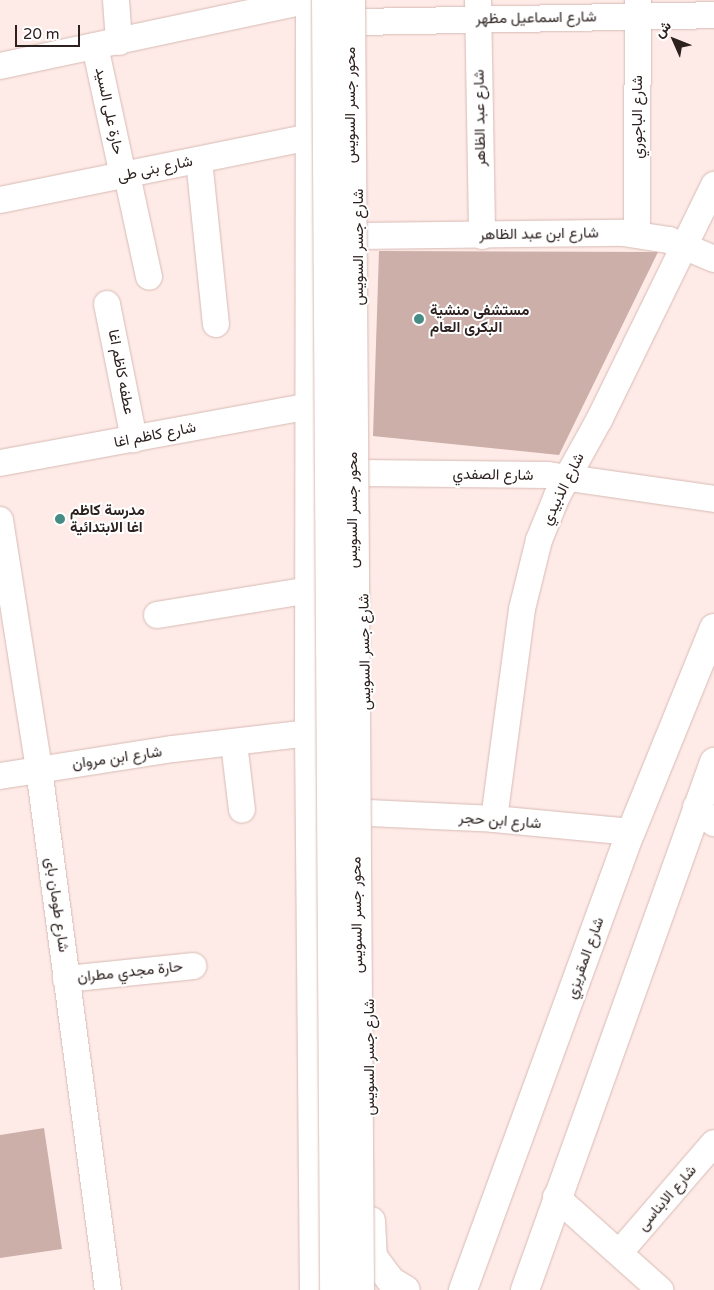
<!DOCTYPE html>
<html>
<head>
<meta charset="utf-8">
<style>
  body { margin:0 }
  #map { position:relative; width:714px; height:1290px; overflow:hidden; background:#feebe7; font-family:"Varela Round",Vazirmatn,sans-serif }
  div>[style] { position:absolute }
  [style*='--x'] { left:calc(var(--x)*1px); top:calc(var(--y)*1px); width:calc(var(--w)*1px); rotate:calc(var(--a)*1deg) }
  .building>* { inset:0; background:#cdafa9 }
  .roads { filter:drop-shadow(0 0 1px #d8bab4) drop-shadow(0 0 1px #d8bab4) }
  .minor>* { height:26px; margin:-13px; padding:0 13px; transform-origin:13px; border-radius:13px; background:#fff }
  .major>* { height:28px; margin:-14px; padding:0 14px; transform-origin:14px; border-radius:14px; background:#fff }
  .bridges { filter:drop-shadow(0 0 1px #d8bab4) drop-shadow(0 0 1px #d8bab4) }
  .major-bridge>* { height:28px; margin:-14px; padding:0 14px; transform-origin:14px; border-radius:14px; background:#fff }
  .dots>* { width:14px; height:14px; translate:-50% -50%; box-sizing:border-box; border:2px solid #fff; border-radius:50% }
  span { translate:-50% -50%; white-space:nowrap; text-align:center; line-height:1.15; -webkit-text-stroke:4px #fff; paint-order:stroke }
  .street-label { font-size:15px; color:#2c211f }
  .poi-label { font-size:15px; color:#2c211f; font-weight:700 }
  .left { translate:0 -50%; text-align:left }
  .north { position:absolute; left:649px; top:15px; width:50px; height:50px; -webkit-text-stroke:4px #fff; paint-order:stroke; rotate:314deg; font-size:14px; font-weight:700; line-height:20px; text-align:center; color:#2c211f }
  .north::after { content:''; display:block; margin:auto; width:18px; height:22px; background:#2c211f; clip-path:polygon(50% 0,100% 100%,50% 72%,0 100%) }
  .scale { position:absolute; left:15px; top:25px; width:65px; height:22px; box-sizing:border-box; border:2px solid #2c211f; border-top:0; padding-left:6px; font-size:15px; line-height:18px; white-space:nowrap; color:#2c211f; -webkit-text-stroke:4px #fff; paint-order:stroke }
</style>
</head>
<body>
<div id="map">
  <div class="building">
    <div style="clip-path:polygon(379px 251px,658px 252px,559px 455px,373px 436px)"></div>
    <div style="clip-path:polygon(44px 1128px,62px 1249px,0 1258px,0 1135px)"></div>
  </div>
  <div class="roads">
    <div class="minor">
      <div style="--x:116;--y:0;--w:42;--a:85.9"></div>
      <div style="--x:478;--y:0;--w:236;--a:89"></div>
      <div style="--x:358;--y:22;--w:356;--a:-1.1"></div>
      <div style="--x:95;--y:46;--w:133;--a:77.8"></div>
      <div style="--x:0;--y:66;--w:317;--a:-12"></div>
      <div style="--x:199;--y:160;--w:165;--a:84.1"></div>
      <div style="--x:127;--y:175;--w:104;--a:77.8"></div>
      <div style="--x:0;--y:200;--w:316;--a:-11.5"></div>
      <div style="--x:637;--y:234;--w:234;--a:-89.8"></div>
      <div style="--x:359;--y:236;--w:264;--a:-0.7"></div>
      <div style="--x:623;--y:233;--w:47;--a:8.7"></div>
      <div style="--x:669;--y:240;--w:49;--a:22.9"></div>
      <div style="--x:107;--y:304;--w:138;--a:78.7"></div>
      <div style="--x:0;--y:463;--w:315;--a:-10.4"></div>
      <div style="--x:361;--y:473;--w:187;--a:0.6"></div>
      <div style="--x:548;--y:475;--w:168;--a:8.2"></div>
      <div style="--x:0;--y:520;--w:252;--a:81.1"></div>
      <div style="--x:39;--y:769;--w:526;--a:82.46"></div>
      <div style="--x:157;--y:615;--w:155;--a:-9.3"></div>
      <div style="--x:234;--y:743;--w:67;--a:83.2"></div>
      <div style="--x:0;--y:776;--w:175;--a:-8.9"></div>
      <div style="--x:173;--y:749;--w:137;--a:-6.7"></div>
      <div style="--x:696;--y:807;--w:24;--a:42"></div>
      <div style="--x:369;--y:813;--w:125;--a:2.7"></div>
      <div style="--x:494;--y:819;--w:138;--a:5.4"></div>
      <div style="--x:494;--y:819;--w:212;--a:-82.4"></div>
      <div style="--x:522;--y:609;--w:71;--a:-76.2"></div>
      <div style="--x:539;--y:540;--w:48;--a:-67.8"></div>
      <div style="--x:557;--y:496;--w:87;--a:-61.1"></div>
      <div style="--x:599;--y:420;--w:262;--a:-63.9"></div>
      <div style="--x:66;--y:979;--w:128;--a:-5.8"></div>
      <div style="--x:556;--y:1197;--w:140;--a:41.8"></div>
      <div style="--x:619;--y:1253;--w:145;--a:-49.2"></div>
    </div>
    <div class="major">
      <div style="--x:310;--y:0;--w:733;--a:90.08"></div>
      <div style="--x:309;--y:733;--w:557;--a:89.49"></div>
      <div style="--x:371;--y:1221;--w:36;--a:87"></div>
      <div style="--x:373;--y:1257;--w:30;--a:53"></div>
      <div style="--x:391;--y:1281;--w:17;--a:31"></div>
      <div style="--x:463;--y:1290;--w:488;--a:-69.9"></div>
      <div style="--x:631;--y:832;--w:220;--a:-67.9"></div>
      <div style="--x:525;--y:1290;--w:561;--a:-70.3"></div>
    </div>
  </div>
  <div class="bridges">
    <div class="major-bridge">
      <div style="--x:326;--y:0;--w:1290;--a:89.64"></div>
      <div style="--x:351;--y:0;--w:1290;--a:89.6"></div>
    </div>
  </div>
  <div class="dots">
    <div style="left:419px;top:319px;background:#468c85"></div>
    <div style="left:60px;top:519px;background:#468c85"></div>
  </div>
  <div class="street-label">
    <span style="left:536px;top:18px;rotate:-1deg">شارع اسماعيل مظهر</span>
    <span style="left:351px;top:105px;rotate:-90deg">محور جسر السويس</span>
    <span style="left:109px;top:111px;rotate:78deg">حارة على السيد</span>
    <span style="left:638px;top:117px;rotate:-90deg">شارع الباجوري</span>
    <span style="left:480px;top:118px;rotate:-91deg">شارع عبد الظاهر</span>
    <span style="left:155px;top:169px;rotate:-12deg">شارع بنى طى</span>
    <span style="left:539px;top:234px;rotate:-1deg">شارع ابن عبد الظاهر</span>
    <span style="left:359px;top:247px;rotate:-90deg">شارع جسر السويس</span>
    <span style="left:121px;top:372px;rotate:79deg">عطفه كاظم اغا</span>
    <span style="left:155px;top:435px;rotate:-11deg">شارع كاظم اغا</span>
    <span style="left:493px;top:475px;rotate:1deg">شارع الصفدي</span>
    <span style="left:563px;top:489px;rotate:-64deg">شارع الذبيدي</span>
    <span style="left:353px;top:510px;rotate:-90deg">محور جسر السويس</span>
    <span style="left:365px;top:652px;rotate:-91deg">شارع جسر السويس</span>
    <span style="left:117px;top:758px;rotate:-8deg">شارع ابن مروان</span>
    <span style="left:500px;top:821px;rotate:4deg">شارع ابن حجر</span>
    <span style="left:57px;top:905px;rotate:82deg">شارع طومان باى</span>
    <span style="left:357px;top:915px;rotate:-91deg">محور جسر السويس</span>
    <span style="left:585px;top:958px;rotate:-70deg">شارع المقريزي</span>
    <span style="left:130px;top:972px;rotate:-6deg">حارة مجدي مطران</span>
    <span style="left:370px;top:1057px;rotate:-90deg">شارع جسر السويس</span>
    <span style="left:667px;top:1198px;rotate:-49deg">شارع الابناسى</span>
  </div>
  <div class="poi-label">
    <span class="left" style="left:430px;top:319px">مستشفى منشية<br>البكرى العام</span>
    <span class="left" style="left:70px;top:519px">مدرسة كاظم<br>اغا الابتدائية</span>
  </div>
  <div class="north">ش</div>
  <div class="scale">20 m</div>
</div>
</body>
</html>
